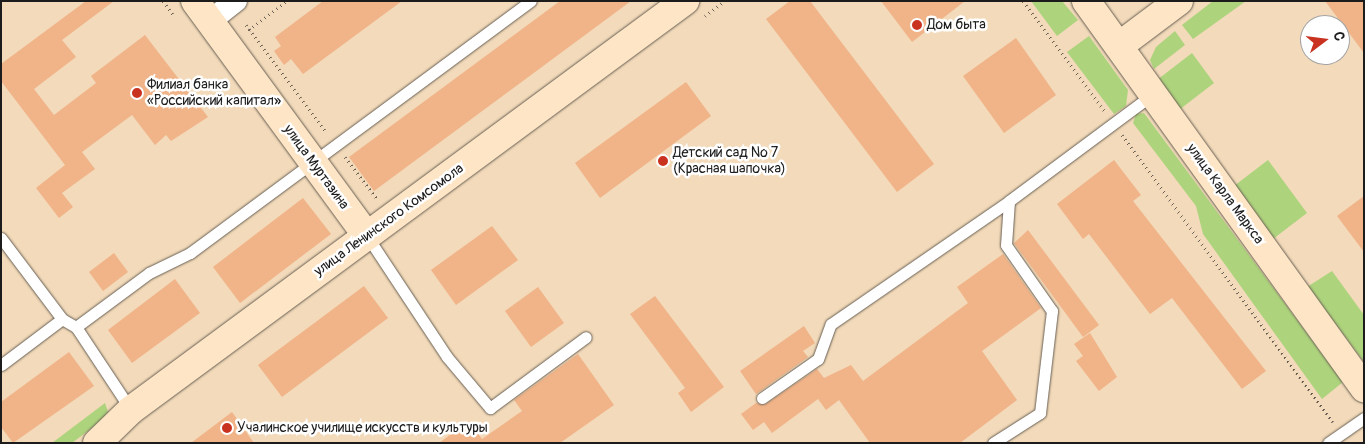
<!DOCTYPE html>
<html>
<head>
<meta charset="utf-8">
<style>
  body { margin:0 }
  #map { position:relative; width:1365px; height:444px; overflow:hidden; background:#f2daba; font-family:Pangolin,sans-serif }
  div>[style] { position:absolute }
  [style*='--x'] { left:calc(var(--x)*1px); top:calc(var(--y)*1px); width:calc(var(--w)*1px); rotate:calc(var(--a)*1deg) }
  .green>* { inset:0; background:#aed37d }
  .building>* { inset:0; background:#f1b388 }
  .path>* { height:3px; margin-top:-1.5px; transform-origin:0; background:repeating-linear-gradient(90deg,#675e53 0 1px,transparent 0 5px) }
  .roads { filter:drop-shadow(0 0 1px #675e53) drop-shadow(0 0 1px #675e53) }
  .lane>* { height:11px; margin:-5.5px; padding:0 5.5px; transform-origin:5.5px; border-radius:5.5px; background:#fff }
  .street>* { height:22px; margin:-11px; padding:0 11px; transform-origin:11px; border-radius:11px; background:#fff }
  .secondary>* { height:28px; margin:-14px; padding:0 14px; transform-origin:14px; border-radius:14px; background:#fde5c5 }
  .dots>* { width:14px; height:14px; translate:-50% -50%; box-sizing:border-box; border:2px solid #fff; border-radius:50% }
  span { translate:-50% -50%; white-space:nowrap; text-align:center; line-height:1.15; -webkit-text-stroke:5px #fff; paint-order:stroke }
  .poi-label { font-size:14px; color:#1c1c1c }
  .left { translate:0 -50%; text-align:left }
  .street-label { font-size:14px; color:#1c1c1c }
  .frame { position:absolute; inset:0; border:2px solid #1c1c1c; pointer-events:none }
  .north { position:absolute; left:1300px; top:15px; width:50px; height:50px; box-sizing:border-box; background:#fff; border:1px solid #a4a4a4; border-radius:50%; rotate:75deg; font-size:14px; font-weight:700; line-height:20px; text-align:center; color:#1c1c1c }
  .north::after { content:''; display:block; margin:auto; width:18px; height:22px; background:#c8321e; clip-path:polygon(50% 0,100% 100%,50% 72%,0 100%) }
</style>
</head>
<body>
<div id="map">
  <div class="green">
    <div style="clip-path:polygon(1031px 1px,1062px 1px,1078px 20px,1057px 36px)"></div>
    <div style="clip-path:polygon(1213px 1px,1246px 1px,1193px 39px,1182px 25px)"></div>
    <div style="clip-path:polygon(1175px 31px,1185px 45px,1154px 69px,1150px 60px,1156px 47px)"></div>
    <div style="clip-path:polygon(1089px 36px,1128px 90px,1126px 106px,1114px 114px,1067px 52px)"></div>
    <div style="clip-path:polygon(1192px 53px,1214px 83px,1179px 110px,1157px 80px)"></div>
    <div style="clip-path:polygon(1144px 113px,1343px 382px,1322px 399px,1203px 234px,1196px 206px,1133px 123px,1136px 114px)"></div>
    <div style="clip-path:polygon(1268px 160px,1307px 213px,1273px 239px,1234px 186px)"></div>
    <div style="clip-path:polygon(1332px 271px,1364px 315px,1364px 362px,1307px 287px)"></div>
    <div style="clip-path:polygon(105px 403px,109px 415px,72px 443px,52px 443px)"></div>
  </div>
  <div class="building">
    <div style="clip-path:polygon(86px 1px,114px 1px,62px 40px,76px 57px,34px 89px,54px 115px,96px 83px,91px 76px,145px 35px,208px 117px,171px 141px,166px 135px,155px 145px,132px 115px,82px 152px,95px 169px,62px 193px,73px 207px,59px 218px,36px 188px,65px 165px,1px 81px,1px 64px)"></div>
    <div style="clip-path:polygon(323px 1px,402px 1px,303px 74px,291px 59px,284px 65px,274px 51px,281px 46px,275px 37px)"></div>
    <div style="clip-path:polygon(560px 1px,631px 1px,374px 191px,349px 157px)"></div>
    <div style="clip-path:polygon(790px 1px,810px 1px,934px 164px,897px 192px,766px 19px)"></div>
    <div style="clip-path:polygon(881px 1px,965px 1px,912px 42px)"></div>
    <div style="clip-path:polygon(1325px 1px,1364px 1px,1364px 53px)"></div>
    <div style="clip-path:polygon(1016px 38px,1056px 95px,1004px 133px,963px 76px)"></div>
    <div style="clip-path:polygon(686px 82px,711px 116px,600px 198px,575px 163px)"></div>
    <div style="clip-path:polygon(1114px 160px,1141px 195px,1133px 201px,1266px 371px,1242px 389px,1172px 298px,1150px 314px,1089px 234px,1083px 239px,1057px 204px)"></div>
    <div style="clip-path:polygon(1364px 196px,1364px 252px,1337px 216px)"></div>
    <div style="clip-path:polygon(303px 198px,331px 234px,240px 303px,213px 267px)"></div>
    <div style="clip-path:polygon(492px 226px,518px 260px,456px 305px,431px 270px)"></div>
    <div style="clip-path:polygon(1028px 230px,1099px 325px,1083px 337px,1014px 243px)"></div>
    <div style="clip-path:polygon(114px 253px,128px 272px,103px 291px,89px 272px)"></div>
    <div style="clip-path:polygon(1003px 254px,1041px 308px,982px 351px,1017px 400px,960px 443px,870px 443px,839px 400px,826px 410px,818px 399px,772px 433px,764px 422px,753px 430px,741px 414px,756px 403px,766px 404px,817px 369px,824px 378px,851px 365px,863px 381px,968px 303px,957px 287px)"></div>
    <div style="clip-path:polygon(175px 279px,200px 313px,132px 363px,108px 330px)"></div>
    <div style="clip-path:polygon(364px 286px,388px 318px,282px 397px,258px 365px)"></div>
    <div style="clip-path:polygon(538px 287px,564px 323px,531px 347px,505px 311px)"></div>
    <div style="clip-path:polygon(655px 296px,724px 387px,691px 412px,678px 393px,685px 388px,630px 314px)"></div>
    <div style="clip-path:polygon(804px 326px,815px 343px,803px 351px,808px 357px,756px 394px,740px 371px)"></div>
    <div style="clip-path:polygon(1090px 333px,1117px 377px,1099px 391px,1076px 361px,1083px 356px,1074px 344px)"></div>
    <div style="clip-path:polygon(69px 352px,94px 386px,13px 443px,1px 427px,1px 402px)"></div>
    <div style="clip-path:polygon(578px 354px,614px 405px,560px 443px,439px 443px,469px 421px,482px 439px,522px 411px,514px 400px)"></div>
    <div style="clip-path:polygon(232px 412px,254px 443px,191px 443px)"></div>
  </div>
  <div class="path">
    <div style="--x:163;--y:1;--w:17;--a:54"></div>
    <div style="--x:1023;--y:1;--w:138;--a:53.5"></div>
    <div style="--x:705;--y:16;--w:25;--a:-37"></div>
    <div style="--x:246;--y:25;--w:134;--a:53.2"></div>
    <div style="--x:249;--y:30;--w:48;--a:-37.3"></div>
    <div style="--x:1122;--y:135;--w:356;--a:53.7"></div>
    <div style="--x:345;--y:157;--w:54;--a:52.5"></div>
  </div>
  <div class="roads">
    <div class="lane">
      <div style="--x:367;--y:236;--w:145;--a:56.5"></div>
      <div style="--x:447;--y:357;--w:67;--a:49.9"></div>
      <div style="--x:490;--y:408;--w:119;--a:-36.5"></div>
      <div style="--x:1;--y:238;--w:101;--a:53"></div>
      <div style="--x:62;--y:319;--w:16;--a:30"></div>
      <div style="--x:76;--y:327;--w:100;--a:56.5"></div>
      <div style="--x:76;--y:327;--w:91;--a:-36.5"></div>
      <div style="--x:149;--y:273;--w:46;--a:-26"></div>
      <div style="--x:190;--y:253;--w:424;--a:-36.5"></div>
      <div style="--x:1;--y:365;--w:76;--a:-37"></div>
      <div style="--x:762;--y:398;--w:68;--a:-34.9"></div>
      <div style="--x:818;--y:359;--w:37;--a:-70"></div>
      <div style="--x:831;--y:324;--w:216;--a:-34.6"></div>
      <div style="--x:993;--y:443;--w:56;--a:-32.6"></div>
      <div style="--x:1040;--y:413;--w:103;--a:-83.3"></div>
      <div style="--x:1052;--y:311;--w:80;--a:-124.9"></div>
      <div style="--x:1006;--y:245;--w:44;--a:-86.1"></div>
      <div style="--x:1009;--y:201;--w:179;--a:-36.6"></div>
      <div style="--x:1328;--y:443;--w:44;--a:-34.8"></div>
    </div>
    <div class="street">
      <div style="--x:210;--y:21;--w:33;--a:-38"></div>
    </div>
    <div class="secondary">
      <div style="--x:195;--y:1;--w:291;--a:53.8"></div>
      <div style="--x:1086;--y:1;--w:477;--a:54.3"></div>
      <div style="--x:1119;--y:46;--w:75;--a:-36.9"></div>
      <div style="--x:97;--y:443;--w:47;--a:-44.1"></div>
      <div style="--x:131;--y:410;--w:689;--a:-36.44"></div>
    </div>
  </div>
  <div class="dots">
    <div style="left:917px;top:25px;background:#c8321e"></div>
    <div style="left:137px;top:93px;background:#c8321e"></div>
    <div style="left:663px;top:161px;background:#c8321e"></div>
    <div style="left:227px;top:428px;background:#c8321e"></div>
  </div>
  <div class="poi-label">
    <span class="left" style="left:927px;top:25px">Дом быта</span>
    <span class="left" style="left:147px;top:93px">Филиал банка<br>«Российский капитал»</span>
    <span class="left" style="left:673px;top:161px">Детский сад № 7<br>(Красная шапочка)</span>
    <span class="left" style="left:237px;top:428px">Учалинское училище искусств и культуры</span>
  </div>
  <div class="street-label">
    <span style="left:316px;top:167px;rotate:54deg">улица Муртазина</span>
    <span style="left:1225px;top:194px;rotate:54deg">улица Карла Маркса</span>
    <span style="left:389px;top:220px;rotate:-36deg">улица Ленинского Комсомола</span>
  </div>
  <div class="frame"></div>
  <div class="north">С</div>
</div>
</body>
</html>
